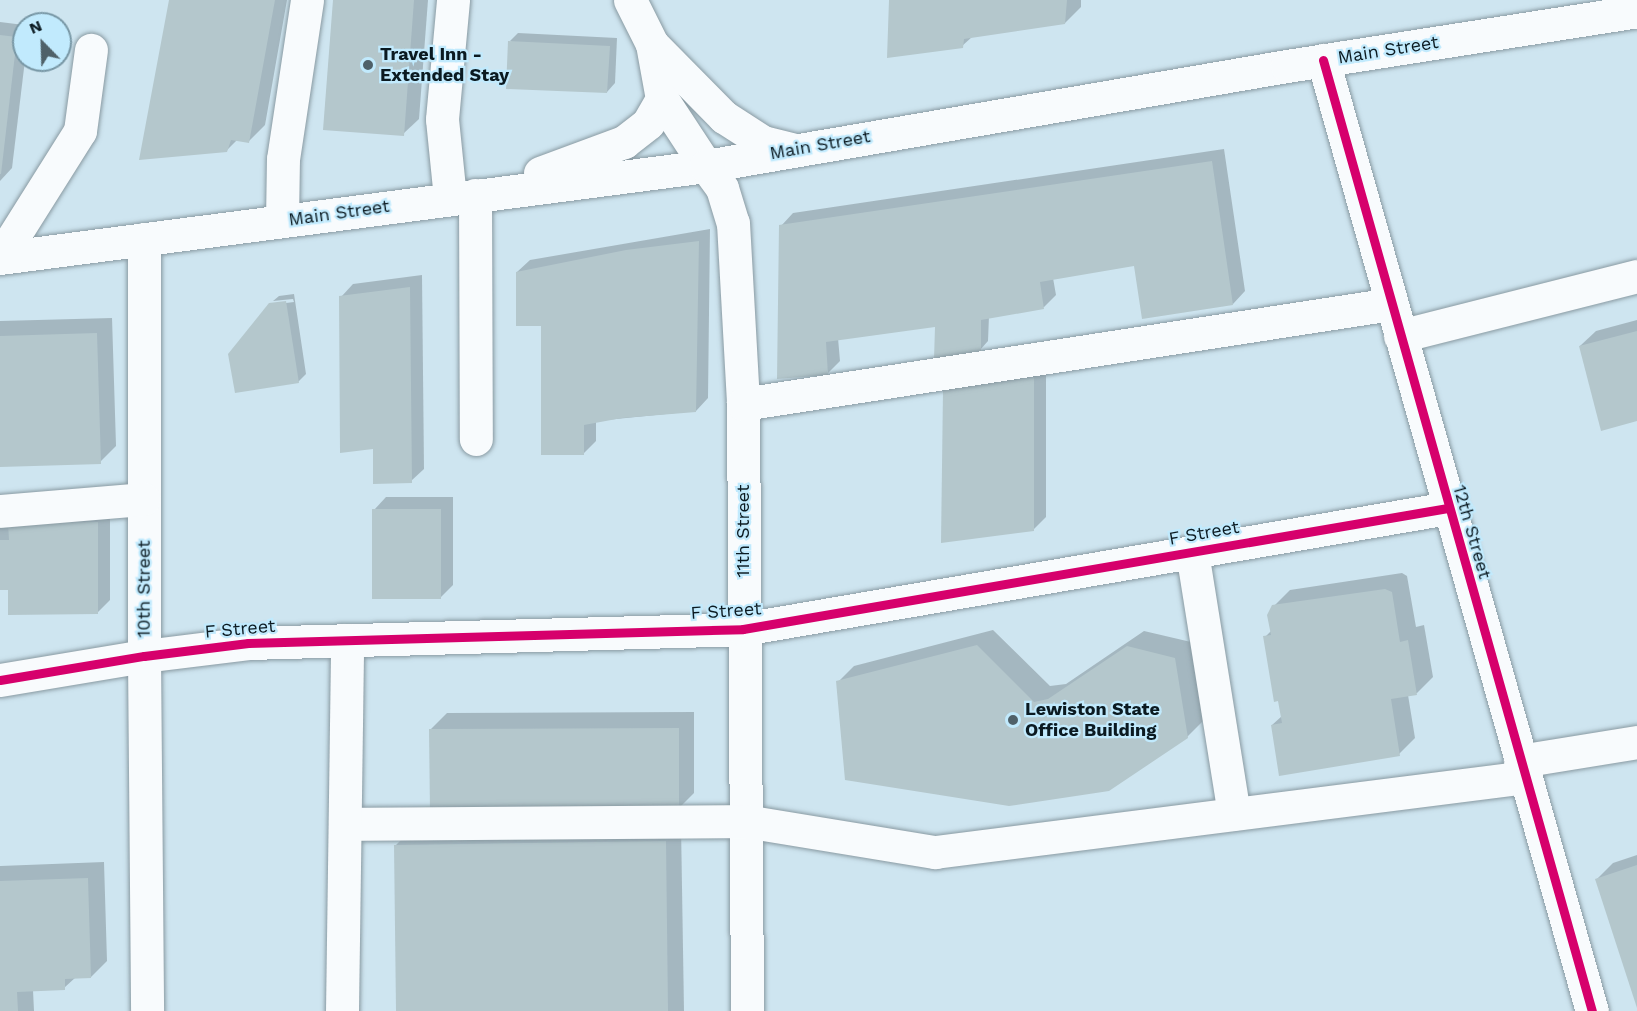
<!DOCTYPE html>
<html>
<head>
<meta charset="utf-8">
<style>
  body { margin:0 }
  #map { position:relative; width:1637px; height:1011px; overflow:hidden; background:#cee5f0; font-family:"Work Sans",sans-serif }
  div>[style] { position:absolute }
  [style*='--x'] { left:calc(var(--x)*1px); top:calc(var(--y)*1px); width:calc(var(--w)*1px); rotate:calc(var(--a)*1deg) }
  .shadow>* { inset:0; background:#0003 }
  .building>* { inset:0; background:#b4c7cc }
  .roads { filter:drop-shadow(0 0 2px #899aa2) drop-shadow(0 0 2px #899aa2) }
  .minor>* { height:33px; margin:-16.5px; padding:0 16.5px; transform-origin:16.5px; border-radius:16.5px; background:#f8fbfd }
  .major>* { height:33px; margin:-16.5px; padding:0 16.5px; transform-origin:16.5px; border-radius:16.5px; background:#f8fbfd }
  .cycleway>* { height:9px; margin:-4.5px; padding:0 4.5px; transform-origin:4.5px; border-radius:4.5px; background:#d6006c }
  .dots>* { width:16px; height:16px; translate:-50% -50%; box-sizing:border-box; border:3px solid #c1eafd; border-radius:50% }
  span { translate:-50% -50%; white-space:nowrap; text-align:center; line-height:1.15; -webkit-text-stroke:4.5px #c1eafd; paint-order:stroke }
  .street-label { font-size:18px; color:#0b1a21 }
  .poi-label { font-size:18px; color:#0b1a21; font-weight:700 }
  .left { translate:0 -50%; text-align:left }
  .north { position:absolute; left:12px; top:12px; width:60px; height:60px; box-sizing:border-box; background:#c1eafd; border:2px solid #7897a5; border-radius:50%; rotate:337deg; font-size:16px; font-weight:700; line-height:24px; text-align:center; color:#0b1a21 }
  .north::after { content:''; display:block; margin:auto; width:21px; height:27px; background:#4f6169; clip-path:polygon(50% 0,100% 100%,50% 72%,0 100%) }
</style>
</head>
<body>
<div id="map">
  <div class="shadow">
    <div style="clip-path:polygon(170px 0,287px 0,265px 125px,249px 141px,238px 139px,226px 151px)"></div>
    <div style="clip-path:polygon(334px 0,428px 0,419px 119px,403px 134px)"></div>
    <div style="clip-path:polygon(891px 0,1081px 0,1081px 7px,1065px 23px,972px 37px,962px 46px)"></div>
    <div style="clip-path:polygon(0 22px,24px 25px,25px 60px,12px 168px,0 181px)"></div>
    <div style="clip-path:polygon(518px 33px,617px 38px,615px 83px,607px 92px,510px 41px)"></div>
    <div style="clip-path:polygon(1224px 149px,1245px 291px,1233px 304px,1136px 265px,1053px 278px,1056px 295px,1044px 307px,989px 316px,988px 341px,980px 350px,941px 323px,838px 338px,840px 361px,828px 373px,781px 226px,793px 213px)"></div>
    <div style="clip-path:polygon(710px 229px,708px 398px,696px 411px,596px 421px,596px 441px,584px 453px,542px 324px,517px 272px,530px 260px)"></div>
    <div style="clip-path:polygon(422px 275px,424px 469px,411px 481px,374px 447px,341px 297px,353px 284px)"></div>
    <div style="clip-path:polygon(294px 294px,306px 374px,298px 382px,270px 305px,294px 302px,293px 299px,273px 301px,279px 296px)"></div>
    <div style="clip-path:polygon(112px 318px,116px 446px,100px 462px,0 466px,0 321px)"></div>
    <div style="clip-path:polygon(1637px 320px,1637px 420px,1580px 346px,1596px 331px)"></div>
    <div style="clip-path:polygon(1046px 365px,1046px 517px,1033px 530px,945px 390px,957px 378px)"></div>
    <div style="clip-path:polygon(386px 497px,453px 497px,453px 585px,440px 598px,374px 510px)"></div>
    <div style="clip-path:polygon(110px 510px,110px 600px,98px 612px,9px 589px,0 589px,0 528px)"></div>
    <div style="clip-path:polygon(1402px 573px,1407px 576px,1416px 627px,1424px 625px,1433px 677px,1417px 693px,1408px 695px,1415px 738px,1399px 754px,1272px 725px,1282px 716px,1265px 637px,1272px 630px,1274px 606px,1290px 590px)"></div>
    <div style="clip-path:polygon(993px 630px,1050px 686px,1066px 684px,1144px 631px,1191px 642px,1204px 720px,1187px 737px,838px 682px,854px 666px)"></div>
    <div style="clip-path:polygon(694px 712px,694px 793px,678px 809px,431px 729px,447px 713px)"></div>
    <div style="clip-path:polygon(681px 825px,684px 1011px,398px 1011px,396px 845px,412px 829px)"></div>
    <div style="clip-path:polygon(1637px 855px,1637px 1005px,1597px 879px,1613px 863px)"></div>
    <div style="clip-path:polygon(104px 862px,107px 961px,91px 977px,76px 977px,64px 988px,33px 990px,34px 1011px,0 1011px,0 866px)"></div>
  </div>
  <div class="building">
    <div style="clip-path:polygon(169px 0,275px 0,249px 143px,231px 140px,227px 152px,139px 160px)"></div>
    <div style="clip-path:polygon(333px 0,414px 0,404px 136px,323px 130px)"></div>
    <div style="clip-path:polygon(889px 0,1067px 0,1065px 24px,964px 39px,963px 48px,887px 58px)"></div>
    <div style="clip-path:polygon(0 35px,17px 37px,1px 174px,0 174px)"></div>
    <div style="clip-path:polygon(508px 41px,610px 46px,607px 93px,506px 89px)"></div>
    <div style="clip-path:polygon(1212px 161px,1233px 305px,1142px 319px,1134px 266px,1040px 282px,1044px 309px,981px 320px,981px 351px,934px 359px,935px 327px,826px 342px,828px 375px,777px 379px,779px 225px)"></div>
    <div style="clip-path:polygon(699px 241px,696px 412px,622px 418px,584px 425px,584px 455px,541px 455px,541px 326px,516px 326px,516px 272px,626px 250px)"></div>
    <div style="clip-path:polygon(410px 287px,412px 483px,373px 484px,373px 449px,340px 453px,339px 296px)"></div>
    <div style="clip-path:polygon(286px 301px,299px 383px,235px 393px,228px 354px,269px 303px)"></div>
    <div style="clip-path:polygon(1637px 331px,1637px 421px,1601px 431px,1579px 346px)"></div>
    <div style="clip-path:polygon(97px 333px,101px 464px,0 467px,0 336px)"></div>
    <div style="clip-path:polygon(1034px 377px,1034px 531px,941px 543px,943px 390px)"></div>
    <div style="clip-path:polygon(372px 509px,441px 509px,441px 599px,372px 599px)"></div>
    <div style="clip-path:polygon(98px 522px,98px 614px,8px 615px,8px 590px,0 590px,0 540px,9px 540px,8px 523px)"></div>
    <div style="clip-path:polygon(1385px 589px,1392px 592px,1400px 642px,1408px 640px,1417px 695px,1391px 699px,1400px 756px,1279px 776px,1271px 725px,1282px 723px,1278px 701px,1274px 702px,1263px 636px,1271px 635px,1267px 615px,1272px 605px)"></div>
    <div style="clip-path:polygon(977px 645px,1034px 702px,1048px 699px,1127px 646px,1175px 658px,1188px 738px,1109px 791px,1009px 806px,845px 780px,836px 681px)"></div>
    <div style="clip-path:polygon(679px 728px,679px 811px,430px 812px,429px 729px)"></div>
    <div style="clip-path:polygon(666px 841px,668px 1011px,396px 1011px,394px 845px)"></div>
    <div style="clip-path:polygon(1637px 865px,1637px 1008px,1595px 879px)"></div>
    <div style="clip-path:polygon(88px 878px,91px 978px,65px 979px,65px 990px,17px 992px,18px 1011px,0 1011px,0 881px)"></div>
  </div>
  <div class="roads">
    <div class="minor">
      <div style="--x:1323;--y:60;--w:988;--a:74.21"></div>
      <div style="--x:706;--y:166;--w:27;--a:54"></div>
      <div style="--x:722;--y:188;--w:37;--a:73"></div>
      <div style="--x:733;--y:223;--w:181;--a:86.8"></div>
      <div style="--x:743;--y:404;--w:607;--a:89.62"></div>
      <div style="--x:475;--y:195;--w:244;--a:89.8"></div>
      <div style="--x:450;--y:198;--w:79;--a:-95.8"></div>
      <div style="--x:442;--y:119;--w:120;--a:-84.7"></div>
      <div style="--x:282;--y:221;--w:62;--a:-89.1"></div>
      <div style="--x:283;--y:159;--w:161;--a:-81.4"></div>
      <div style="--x:144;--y:239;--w:417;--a:90"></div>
      <div style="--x:144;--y:656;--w:355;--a:89.5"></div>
      <div style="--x:0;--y:258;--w:150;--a:-57.8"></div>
      <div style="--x:80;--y:131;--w:82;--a:-82.3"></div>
      <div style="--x:1400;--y:336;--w:244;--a:-14.2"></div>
      <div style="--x:743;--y:404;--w:656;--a:-8.77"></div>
      <div style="--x:0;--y:511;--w:144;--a:-4.8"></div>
      <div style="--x:1192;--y:552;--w:265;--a:80.9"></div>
      <div style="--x:0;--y:680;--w:146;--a:-9.5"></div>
      <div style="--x:144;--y:656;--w:105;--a:-7.1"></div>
      <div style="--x:248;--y:643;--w:495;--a:-1.6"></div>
      <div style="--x:743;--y:629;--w:715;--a:-9.74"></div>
      <div style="--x:1520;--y:761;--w:119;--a:-9.2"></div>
      <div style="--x:345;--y:824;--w:400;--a:-0.4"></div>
      <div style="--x:745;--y:821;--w:193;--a:9.3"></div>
      <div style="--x:935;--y:852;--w:595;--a:-7.24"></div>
      <div style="--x:342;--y:1011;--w:371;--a:-89.2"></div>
    </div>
    <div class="major">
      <div style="--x:630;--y:0;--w:49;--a:63.4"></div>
      <div style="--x:652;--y:44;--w:56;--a:79.7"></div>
      <div style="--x:662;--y:99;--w:80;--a:56.7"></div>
      <div style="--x:652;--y:44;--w:103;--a:45.4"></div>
      <div style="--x:724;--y:117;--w:46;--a:32.7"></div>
      <div style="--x:763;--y:142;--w:29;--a:14"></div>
      <div style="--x:540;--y:173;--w:90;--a:-20.3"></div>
      <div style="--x:624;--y:142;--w:31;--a:-38"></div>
      <div style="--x:648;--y:123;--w:28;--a:-60"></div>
      <div style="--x:0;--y:258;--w:712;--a:-7.42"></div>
      <div style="--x:706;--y:166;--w:590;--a:-9.77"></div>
      <div style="--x:1287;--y:66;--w:354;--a:-8.9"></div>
    </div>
  </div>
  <div class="cycleway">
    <div style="--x:1323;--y:60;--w:988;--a:74.21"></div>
    <div style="--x:0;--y:680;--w:146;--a:-9.5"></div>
    <div style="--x:144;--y:656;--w:105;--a:-7.1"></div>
    <div style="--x:248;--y:643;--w:495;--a:-1.6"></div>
    <div style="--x:743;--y:629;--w:715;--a:-9.74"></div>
  </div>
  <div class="dots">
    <div style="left:368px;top:65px;background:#4f6169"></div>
    <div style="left:1013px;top:720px;background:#4f6169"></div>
  </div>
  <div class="street-label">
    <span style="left:1388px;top:50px;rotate:-9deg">Main Street</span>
    <span style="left:820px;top:145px;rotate:-10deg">Main Street</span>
    <span style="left:339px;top:213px;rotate:-8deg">Main Street</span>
    <span style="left:743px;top:531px;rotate:-90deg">11th Street</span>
    <span style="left:1472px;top:532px;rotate:74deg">12th Street</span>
    <span style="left:1204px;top:533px;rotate:-10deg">F Street</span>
    <span style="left:144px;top:589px;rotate:-90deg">10th Street</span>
    <span style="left:726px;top:611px;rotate:-4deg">F Street</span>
    <span style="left:240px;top:629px;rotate:-5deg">F Street</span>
  </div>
  <div class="poi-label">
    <span class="left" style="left:380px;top:65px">Travel Inn -<br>Extended Stay</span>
    <span class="left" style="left:1025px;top:720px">Lewiston State<br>Office Building</span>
  </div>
  <div class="north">N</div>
</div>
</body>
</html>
